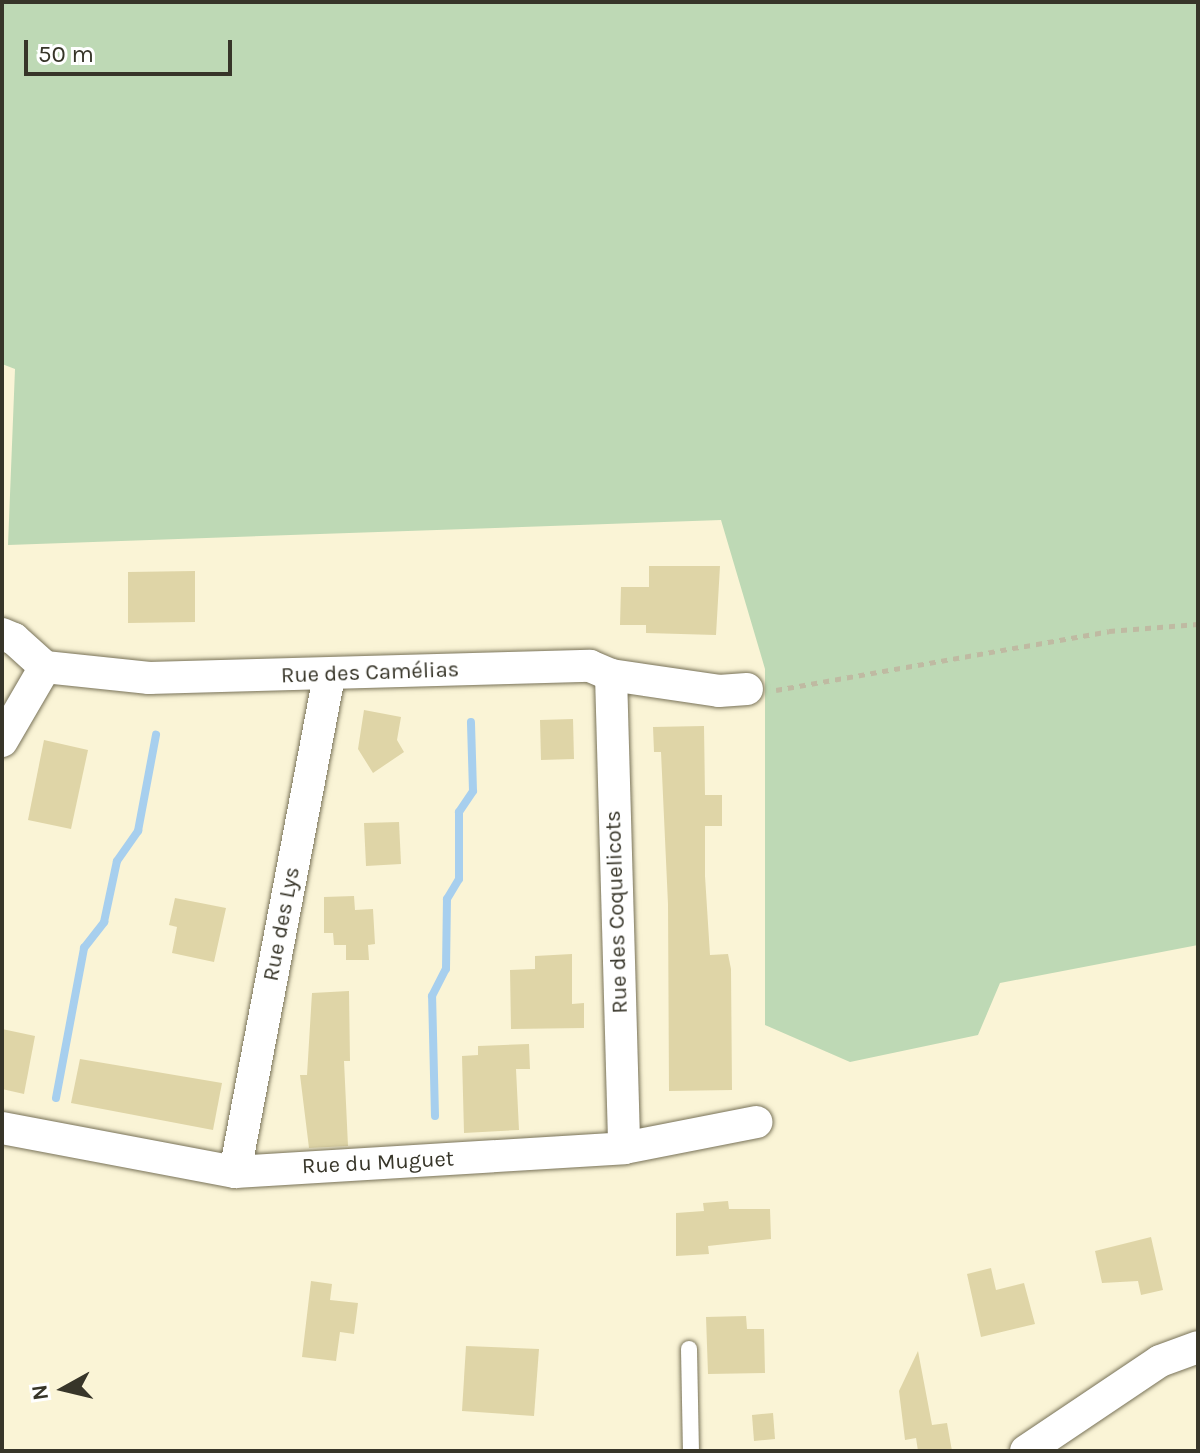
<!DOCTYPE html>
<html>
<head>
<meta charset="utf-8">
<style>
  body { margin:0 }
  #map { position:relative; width:1200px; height:1453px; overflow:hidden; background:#faf4d6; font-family:Karla,sans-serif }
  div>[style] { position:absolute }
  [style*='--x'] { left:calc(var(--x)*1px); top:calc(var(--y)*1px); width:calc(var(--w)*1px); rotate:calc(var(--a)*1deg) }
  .green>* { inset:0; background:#bed9b5 }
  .stream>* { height:8px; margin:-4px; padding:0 4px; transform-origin:4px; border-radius:4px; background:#a7cfee }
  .building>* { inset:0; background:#dfd5a7 }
  .path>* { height:5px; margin-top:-2.5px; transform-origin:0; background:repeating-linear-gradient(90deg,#bfbaa2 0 6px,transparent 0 12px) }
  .roads { filter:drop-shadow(0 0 2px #787258) drop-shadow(0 0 2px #787258) }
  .lane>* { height:16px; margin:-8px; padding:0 8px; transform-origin:8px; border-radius:8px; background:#fff }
  .street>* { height:32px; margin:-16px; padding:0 16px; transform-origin:16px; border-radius:16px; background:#fff }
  span { translate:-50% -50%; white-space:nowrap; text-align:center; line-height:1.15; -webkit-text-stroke:8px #fff; paint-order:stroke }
  .street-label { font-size:22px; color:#373529 }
  .frame { position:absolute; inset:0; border:4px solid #373529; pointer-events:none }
  .north { position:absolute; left:24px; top:1349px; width:80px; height:80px; -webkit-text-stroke:6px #fff; paint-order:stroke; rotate:262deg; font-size:22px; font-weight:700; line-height:32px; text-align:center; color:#373529 }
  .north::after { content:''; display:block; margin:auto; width:28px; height:36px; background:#373529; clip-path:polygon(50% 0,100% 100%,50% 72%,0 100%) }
  .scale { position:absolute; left:24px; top:40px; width:208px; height:36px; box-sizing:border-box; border:4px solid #373529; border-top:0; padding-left:10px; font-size:24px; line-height:28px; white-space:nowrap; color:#373529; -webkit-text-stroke:6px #fff; paint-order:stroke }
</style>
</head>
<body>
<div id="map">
  <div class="green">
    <div style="clip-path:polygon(2px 2px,1198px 2px,1198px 945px,1000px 983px,978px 1035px,850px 1062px,765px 1025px,765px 669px,721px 520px,8px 545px,15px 369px,2px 364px)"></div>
  </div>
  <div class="stream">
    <div style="--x:56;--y:1098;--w:153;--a:-79.4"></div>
    <div style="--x:84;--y:948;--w:33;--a:-52"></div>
    <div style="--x:104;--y:922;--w:62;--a:-78"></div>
    <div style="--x:117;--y:861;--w:37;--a:-55"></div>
    <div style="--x:138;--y:831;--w:98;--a:-79.4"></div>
    <div style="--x:435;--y:1116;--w:120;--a:-91.4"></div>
    <div style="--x:432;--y:996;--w:30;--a:-63"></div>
    <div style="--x:446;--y:969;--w:70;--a:-89.2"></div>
    <div style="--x:447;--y:899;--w:23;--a:-59"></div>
    <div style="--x:459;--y:879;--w:67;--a:-90"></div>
    <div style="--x:459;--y:812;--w:25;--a:-56"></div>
    <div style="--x:473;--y:791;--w:69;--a:-91.7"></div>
  </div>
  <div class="building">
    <div style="clip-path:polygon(649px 566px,720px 566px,716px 635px,646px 633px,646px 625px,620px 625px,621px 587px,649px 587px)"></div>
    <div style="clip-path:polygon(195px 571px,195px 622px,128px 623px,128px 572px)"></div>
    <div style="clip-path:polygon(364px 710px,401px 717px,397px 740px,404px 752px,373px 773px,358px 749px)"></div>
    <div style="clip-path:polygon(573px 719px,574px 759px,541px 760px,540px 720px)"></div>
    <div style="clip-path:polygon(704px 726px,705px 795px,722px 795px,722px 826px,705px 826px,705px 876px,710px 955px,728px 954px,731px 969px,732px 1090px,669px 1091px,668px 904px,661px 752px,654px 752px,653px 727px)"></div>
    <div style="clip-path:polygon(44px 740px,88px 750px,71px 829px,28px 820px)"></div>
    <div style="clip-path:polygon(399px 822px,401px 864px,366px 866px,364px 823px)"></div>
    <div style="clip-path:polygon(354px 896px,355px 910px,373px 909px,375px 944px,368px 945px,369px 960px,346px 960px,346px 945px,334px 945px,333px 933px,324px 933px,324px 897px)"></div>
    <div style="clip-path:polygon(175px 898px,226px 908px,214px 962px,172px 953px,177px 927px,169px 925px)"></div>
    <div style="clip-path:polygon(572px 954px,572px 1004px,584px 1003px,584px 1028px,511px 1029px,510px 970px,535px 969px,535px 956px)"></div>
    <div style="clip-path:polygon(349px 991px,350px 1061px,344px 1061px,348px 1146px,309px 1148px,300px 1075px,307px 1075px,312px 993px)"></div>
    <div style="clip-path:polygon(2px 1029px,35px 1036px,24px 1094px,2px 1089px)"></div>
    <div style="clip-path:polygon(529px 1044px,530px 1069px,516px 1069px,519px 1130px,464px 1133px,462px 1056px,478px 1055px,478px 1046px)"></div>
    <div style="clip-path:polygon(80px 1059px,222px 1083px,213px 1130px,71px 1103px)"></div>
    <div style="clip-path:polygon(728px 1201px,729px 1209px,770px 1209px,771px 1239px,708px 1246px,709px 1254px,676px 1256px,676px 1213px,704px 1211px,703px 1203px)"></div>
    <div style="clip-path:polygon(1151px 1237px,1163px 1290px,1141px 1295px,1138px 1281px,1102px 1283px,1095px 1251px)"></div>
    <div style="clip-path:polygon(991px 1268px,996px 1290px,1024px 1283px,1035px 1324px,981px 1337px,967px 1274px)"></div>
    <div style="clip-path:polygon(311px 1281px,332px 1284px,330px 1300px,358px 1303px,354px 1334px,340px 1332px,336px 1361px,302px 1357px)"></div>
    <div style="clip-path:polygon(746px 1316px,747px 1329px,764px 1329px,765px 1373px,708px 1374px,706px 1317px)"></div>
    <div style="clip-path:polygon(466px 1346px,539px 1349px,534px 1416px,462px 1411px)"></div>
    <div style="clip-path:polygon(918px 1351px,932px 1425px,947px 1423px,952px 1451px,918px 1451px,916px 1438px,905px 1440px,899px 1391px)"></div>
    <div style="clip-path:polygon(773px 1413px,775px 1439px,754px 1441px,752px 1415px)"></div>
  </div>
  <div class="path">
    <div style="--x:776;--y:690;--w:338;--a:-10"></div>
    <div style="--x:1109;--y:631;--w:89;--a:-4.5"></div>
  </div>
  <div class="roads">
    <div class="lane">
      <div style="--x:689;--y:1349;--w:102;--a:88.9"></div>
    </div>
    <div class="street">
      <div style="--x:2;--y:634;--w:13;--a:23"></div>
      <div style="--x:14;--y:639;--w:42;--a:42.1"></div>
      <div style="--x:45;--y:667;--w:105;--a:6"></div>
      <div style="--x:149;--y:678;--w:441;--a:-1.6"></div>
      <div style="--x:590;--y:666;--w:23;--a:23"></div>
      <div style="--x:611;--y:675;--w:109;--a:8.4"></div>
      <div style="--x:719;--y:691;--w:28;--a:-4"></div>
      <div style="--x:611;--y:675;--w:473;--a:88.4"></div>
      <div style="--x:2;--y:741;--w:86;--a:-59.8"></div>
      <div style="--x:2;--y:1128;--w:237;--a:10.7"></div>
      <div style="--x:235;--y:1172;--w:390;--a:-3.5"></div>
      <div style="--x:624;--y:1148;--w:135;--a:-11.1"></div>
      <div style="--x:235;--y:1172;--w:505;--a:-79.27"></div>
      <div style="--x:1026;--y:1451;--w:161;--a:-33.9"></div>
      <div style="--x:1160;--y:1361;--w:40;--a:-20.2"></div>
    </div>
  </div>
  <div class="street-label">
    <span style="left:370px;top:673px;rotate:-2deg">Rue des Camélias</span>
    <span style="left:617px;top:912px;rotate:-92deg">Rue des Coquelicots</span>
    <span style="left:282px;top:924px;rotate:-79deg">Rue des Lys</span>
    <span style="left:378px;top:1163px;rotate:-3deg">Rue du Muguet</span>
  </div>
  <div class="frame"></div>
  <div class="north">N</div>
  <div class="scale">50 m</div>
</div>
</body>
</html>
